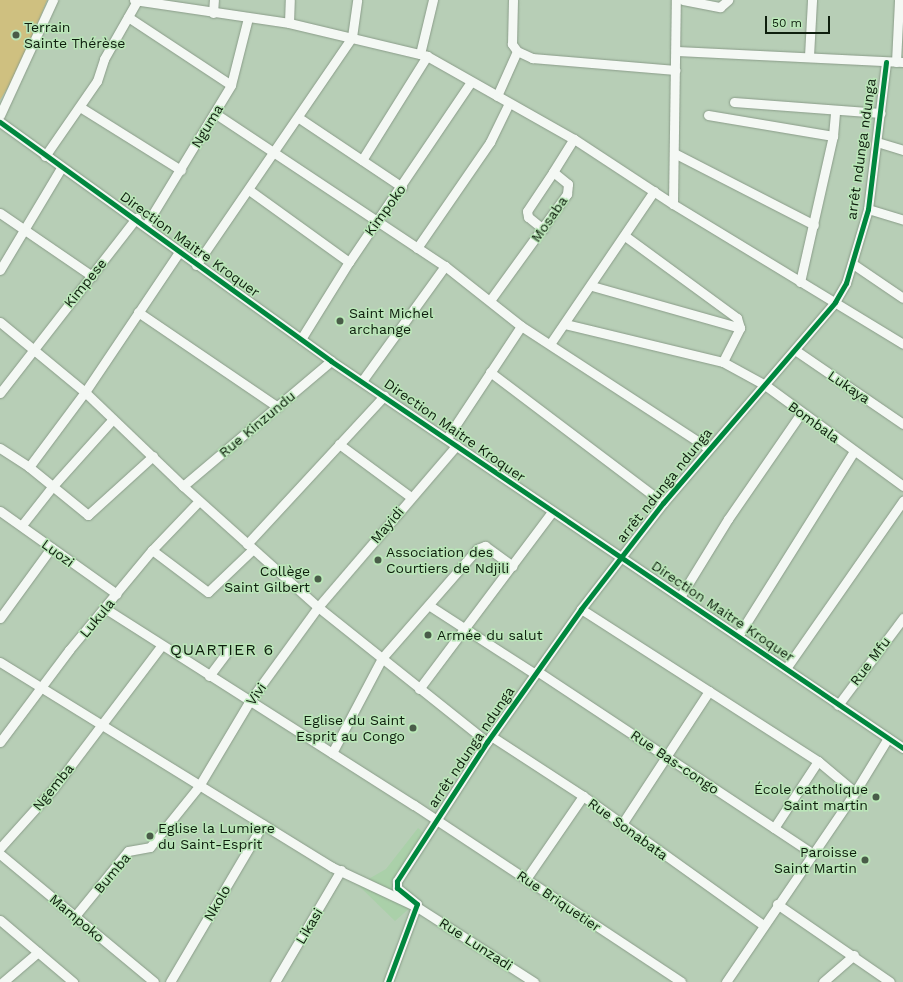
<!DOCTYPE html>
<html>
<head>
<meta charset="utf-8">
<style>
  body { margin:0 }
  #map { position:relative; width:903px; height:982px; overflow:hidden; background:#b7ceb6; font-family:"Work Sans",sans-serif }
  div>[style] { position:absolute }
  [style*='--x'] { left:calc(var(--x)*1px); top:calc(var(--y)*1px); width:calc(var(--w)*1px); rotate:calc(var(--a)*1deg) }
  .built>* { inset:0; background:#aad0a9 }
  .green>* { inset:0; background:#cfc080 }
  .roads { filter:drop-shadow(0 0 1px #8a9c89) drop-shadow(0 0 1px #8a9c89) }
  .minor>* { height:9px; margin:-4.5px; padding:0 4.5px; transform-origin:4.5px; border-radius:4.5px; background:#f4f8f4 }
  .cycleway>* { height:5px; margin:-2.5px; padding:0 2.5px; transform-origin:2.5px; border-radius:2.5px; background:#00873e }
  .dots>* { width:11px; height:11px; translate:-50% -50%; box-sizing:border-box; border:2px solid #bae6b8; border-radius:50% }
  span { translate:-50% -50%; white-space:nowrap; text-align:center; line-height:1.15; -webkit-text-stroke:3px #bae6b8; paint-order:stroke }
  .poi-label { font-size:14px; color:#0e1e0d }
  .left { translate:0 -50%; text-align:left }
  .right { translate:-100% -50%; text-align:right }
  .street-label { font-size:14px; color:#0e1e0d }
  .quarter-label { font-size:16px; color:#0e1e0d; letter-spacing:1px }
  .scale { position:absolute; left:765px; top:16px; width:65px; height:18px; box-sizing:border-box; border:2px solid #0e1e0d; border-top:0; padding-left:5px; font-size:12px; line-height:14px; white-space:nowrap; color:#0e1e0d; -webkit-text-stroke:3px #bae6b8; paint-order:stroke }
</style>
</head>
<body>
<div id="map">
  <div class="built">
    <div style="clip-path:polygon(418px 828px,425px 834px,393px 885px,412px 906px,395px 921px,358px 885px,386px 869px)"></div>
  </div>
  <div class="green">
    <div style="clip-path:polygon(0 0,47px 0,19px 70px,0 100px)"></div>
  </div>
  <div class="roads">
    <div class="minor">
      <div style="--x:134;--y:0;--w:157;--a:8.4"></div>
      <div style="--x:289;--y:23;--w:142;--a:13.4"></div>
      <div style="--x:427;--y:56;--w:169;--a:29.5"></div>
      <div style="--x:574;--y:139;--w:118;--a:33.3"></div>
      <div style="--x:673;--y:204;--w:269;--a:31.3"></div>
      <div style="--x:683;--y:0;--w:38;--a:11"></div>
      <div style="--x:720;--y:7;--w:11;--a:-41"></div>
      <div style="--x:213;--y:13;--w:13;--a:-86"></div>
      <div style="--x:128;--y:17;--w:123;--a:33.4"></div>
      <div style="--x:289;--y:23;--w:23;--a:-88"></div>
      <div style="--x:517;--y:51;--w:17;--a:25"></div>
      <div style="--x:532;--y:58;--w:144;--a:4.8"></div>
      <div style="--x:677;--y:51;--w:226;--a:2.8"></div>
      <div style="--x:420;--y:54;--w:56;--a:-76.5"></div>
      <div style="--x:809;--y:56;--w:56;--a:-86.9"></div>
      <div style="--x:896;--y:62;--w:62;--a:-87.2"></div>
      <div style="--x:497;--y:96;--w:49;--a:-66"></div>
      <div style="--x:517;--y:51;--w:9;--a:-126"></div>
      <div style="--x:512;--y:44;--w:44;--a:-88.7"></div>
      <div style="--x:734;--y:102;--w:147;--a:4.3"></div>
      <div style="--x:80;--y:107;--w:119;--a:32"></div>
      <div style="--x:216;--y:114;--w:275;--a:33.6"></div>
      <div style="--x:445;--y:266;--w:97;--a:38.3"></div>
      <div style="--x:521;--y:326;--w:223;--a:33.1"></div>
      <div style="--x:0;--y:115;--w:127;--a:-65.3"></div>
      <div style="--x:708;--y:115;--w:127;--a:9.5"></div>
      <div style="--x:299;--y:118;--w:124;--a:33.8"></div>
      <div style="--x:0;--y:122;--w:408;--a:35.8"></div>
      <div style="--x:331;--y:361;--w:691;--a:34.08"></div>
      <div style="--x:877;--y:142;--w:27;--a:17"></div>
      <div style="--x:676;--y:154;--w:155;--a:27.2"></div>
      <div style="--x:45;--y:156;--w:91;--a:-55.3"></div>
      <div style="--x:97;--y:81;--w:23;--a:-72"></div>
      <div style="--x:104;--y:59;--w:67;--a:-60.4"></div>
      <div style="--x:362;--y:160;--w:123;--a:-58"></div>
      <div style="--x:249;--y:190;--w:123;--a:35.8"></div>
      <div style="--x:673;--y:204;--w:204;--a:-89.2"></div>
      <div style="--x:868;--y:209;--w:37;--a:17"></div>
      <div style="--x:0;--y:213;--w:112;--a:34.4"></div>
      <div style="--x:146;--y:225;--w:164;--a:-58.7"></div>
      <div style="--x:231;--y:85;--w:69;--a:-75.8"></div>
      <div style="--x:543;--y:229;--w:19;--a:-141"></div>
      <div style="--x:528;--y:217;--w:6;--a:-99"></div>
      <div style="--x:527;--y:211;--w:47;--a:-56.3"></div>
      <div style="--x:625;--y:236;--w:139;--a:36.2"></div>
      <div style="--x:737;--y:318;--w:10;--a:73"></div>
      <div style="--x:740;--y:328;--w:38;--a:117"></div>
      <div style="--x:417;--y:248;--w:129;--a:-55.4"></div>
      <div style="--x:490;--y:142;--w:43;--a:-64"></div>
      <div style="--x:853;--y:264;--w:60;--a:34.2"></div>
      <div style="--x:196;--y:265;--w:276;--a:-55.6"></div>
      <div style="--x:352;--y:37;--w:37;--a:-82"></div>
      <div style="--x:0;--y:270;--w:119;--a:-59.1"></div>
      <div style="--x:800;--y:282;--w:150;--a:-77.3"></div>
      <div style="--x:833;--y:136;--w:25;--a:-85"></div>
      <div style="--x:592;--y:286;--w:154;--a:15.8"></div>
      <div style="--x:491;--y:299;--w:130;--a:-54.1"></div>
      <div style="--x:567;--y:194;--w:10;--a:-84"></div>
      <div style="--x:568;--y:184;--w:19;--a:-141"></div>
      <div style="--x:553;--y:172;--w:39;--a:-58"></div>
      <div style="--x:138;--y:312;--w:169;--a:34.2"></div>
      <div style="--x:0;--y:322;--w:110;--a:39.5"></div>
      <div style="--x:85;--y:392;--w:136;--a:43.8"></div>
      <div style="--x:183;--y:486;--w:181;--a:41.9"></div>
      <div style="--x:318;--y:607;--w:216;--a:38.6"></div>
      <div style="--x:565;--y:324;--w:163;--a:13.5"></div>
      <div style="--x:723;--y:362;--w:48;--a:28.7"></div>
      <div style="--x:765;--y:385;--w:171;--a:36.2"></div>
      <div style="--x:301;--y:339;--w:91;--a:-58.1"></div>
      <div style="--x:349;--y:262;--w:217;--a:-55.9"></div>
      <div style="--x:550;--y:344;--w:185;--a:-55.8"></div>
      <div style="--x:795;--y:350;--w:131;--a:34.4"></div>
      <div style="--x:490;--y:372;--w:217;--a:37.1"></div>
      <div style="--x:362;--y:381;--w:142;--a:-54.2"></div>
      <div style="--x:0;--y:393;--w:222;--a:-52.1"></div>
      <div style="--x:447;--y:438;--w:134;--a:-56.5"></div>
      <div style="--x:339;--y:444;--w:89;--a:36.4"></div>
      <div style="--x:0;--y:448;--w:35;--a:33"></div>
      <div style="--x:153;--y:456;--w:88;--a:137.8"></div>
      <div style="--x:88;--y:515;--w:76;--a:-140.9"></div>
      <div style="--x:29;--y:467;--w:94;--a:-53.3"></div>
      <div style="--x:85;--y:392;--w:169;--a:-56.1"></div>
      <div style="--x:183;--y:486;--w:194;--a:-40.2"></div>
      <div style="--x:0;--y:511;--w:143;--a:35.4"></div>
      <div style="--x:22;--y:525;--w:48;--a:-51.7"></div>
      <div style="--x:52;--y:487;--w:91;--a:-48.1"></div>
      <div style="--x:247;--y:544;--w:202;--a:-47.2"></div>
      <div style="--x:152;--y:550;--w:70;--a:36.9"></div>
      <div style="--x:208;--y:592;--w:62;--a:-43.7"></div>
      <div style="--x:680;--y:597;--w:92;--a:-58.4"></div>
      <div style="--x:728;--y:519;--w:129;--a:-55.4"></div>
      <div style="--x:430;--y:606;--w:125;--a:32.9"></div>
      <div style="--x:106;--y:609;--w:365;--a:32.5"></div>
      <div style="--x:414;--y:805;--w:320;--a:33.5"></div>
      <div style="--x:581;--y:609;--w:282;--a:32.7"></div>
      <div style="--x:818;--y:761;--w:48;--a:40"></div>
      <div style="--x:0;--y:618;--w:87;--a:-53.9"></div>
      <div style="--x:738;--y:636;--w:218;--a:-57.9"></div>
      <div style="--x:0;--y:662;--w:390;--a:31.7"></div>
      <div style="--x:332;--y:867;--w:94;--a:25.2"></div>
      <div style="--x:417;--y:907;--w:139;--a:32.7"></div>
      <div style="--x:787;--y:667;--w:203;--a:-55.1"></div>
      <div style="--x:537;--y:671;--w:330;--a:33.5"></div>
      <div style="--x:209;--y:676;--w:30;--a:-53"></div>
      <div style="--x:419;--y:689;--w:221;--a:-53.1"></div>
      <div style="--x:838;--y:705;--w:109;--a:-53.2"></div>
      <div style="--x:491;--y:736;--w:110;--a:33.1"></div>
      <div style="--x:583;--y:796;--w:221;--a:35.6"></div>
      <div style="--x:0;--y:742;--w:115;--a:-53.1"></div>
      <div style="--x:69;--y:650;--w:130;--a:-50.3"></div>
      <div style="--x:152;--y:550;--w:68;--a:-46.2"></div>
      <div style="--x:332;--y:753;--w:107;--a:-62.2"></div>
      <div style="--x:382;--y:658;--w:145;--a:-48.9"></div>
      <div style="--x:477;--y:549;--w:9;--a:-21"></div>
      <div style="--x:485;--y:546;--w:34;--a:36"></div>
      <div style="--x:622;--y:824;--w:159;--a:-56.8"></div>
      <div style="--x:774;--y:828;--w:80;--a:-56.7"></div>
      <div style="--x:0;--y:848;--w:79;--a:-48.1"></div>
      <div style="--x:53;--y:789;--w:179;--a:-52.9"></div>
      <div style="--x:0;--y:854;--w:200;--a:39.7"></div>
      <div style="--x:526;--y:879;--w:101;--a:-55.5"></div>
      <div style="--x:777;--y:904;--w:137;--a:34.6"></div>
      <div style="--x:75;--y:916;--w:84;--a:-50.8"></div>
      <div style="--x:128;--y:851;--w:22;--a:-10"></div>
      <div style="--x:150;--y:847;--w:78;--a:-51.2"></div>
      <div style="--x:199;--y:786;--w:98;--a:-59.2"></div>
      <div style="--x:249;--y:702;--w:117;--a:-54"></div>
      <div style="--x:318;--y:607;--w:213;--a:-49.4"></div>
      <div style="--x:0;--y:920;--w:96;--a:40.3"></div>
      <div style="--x:3;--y:982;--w:46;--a:-40.6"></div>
      <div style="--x:170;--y:982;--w:183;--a:-59.5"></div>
      <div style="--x:275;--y:982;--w:130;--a:-59.5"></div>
      <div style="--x:388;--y:982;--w:83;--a:-69.6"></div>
      <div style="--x:417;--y:904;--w:26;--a:-141"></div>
      <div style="--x:397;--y:888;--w:7;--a:-90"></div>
      <div style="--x:397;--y:881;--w:166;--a:-57.1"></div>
      <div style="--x:487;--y:742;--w:163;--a:-54.7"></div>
      <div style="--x:581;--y:609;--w:134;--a:-52.3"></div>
      <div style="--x:663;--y:503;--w:265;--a:-49.4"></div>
      <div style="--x:835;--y:302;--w:22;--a:-60"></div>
      <div style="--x:846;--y:283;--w:77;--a:-73.4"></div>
      <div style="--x:868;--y:209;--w:148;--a:-83"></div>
      <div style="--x:726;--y:982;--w:230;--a:-55.8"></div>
      <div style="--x:855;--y:792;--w:63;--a:-58.6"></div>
      <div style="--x:823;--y:982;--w:41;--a:-41.1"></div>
    </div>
  </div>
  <div class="cycleway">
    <div style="--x:0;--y:122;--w:408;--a:35.8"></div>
    <div style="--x:331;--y:361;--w:691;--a:34.08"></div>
    <div style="--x:388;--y:982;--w:83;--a:-69.6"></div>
    <div style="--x:417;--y:904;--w:26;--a:-141"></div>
    <div style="--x:397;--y:888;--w:7;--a:-90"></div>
    <div style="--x:397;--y:881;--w:166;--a:-57.1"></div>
    <div style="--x:487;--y:742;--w:163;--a:-54.7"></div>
    <div style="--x:581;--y:609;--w:134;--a:-52.3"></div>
    <div style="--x:663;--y:503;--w:265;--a:-49.4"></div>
    <div style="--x:835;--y:302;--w:22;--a:-60"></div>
    <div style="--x:846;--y:283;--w:77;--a:-73.4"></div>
    <div style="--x:868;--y:209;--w:148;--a:-83"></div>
  </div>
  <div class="dots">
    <div style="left:16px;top:35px;background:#495c48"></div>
    <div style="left:340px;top:321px;background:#495c48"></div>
    <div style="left:378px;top:560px;background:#495c48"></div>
    <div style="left:318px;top:579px;background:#495c48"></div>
    <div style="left:428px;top:635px;background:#495c48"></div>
    <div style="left:413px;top:728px;background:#495c48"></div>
    <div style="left:876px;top:797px;background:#495c48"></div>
    <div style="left:150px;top:836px;background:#495c48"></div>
    <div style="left:865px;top:860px;background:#495c48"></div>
  </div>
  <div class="poi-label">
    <span class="left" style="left:24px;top:35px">Terrain<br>Sainte Thérèse</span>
    <span class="left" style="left:349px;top:321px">Saint Michel<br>archange</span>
    <span class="left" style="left:386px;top:560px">Association des<br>Courtiers de Ndjili</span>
    <span class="right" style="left:310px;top:579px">Collège<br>Saint Gilbert</span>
    <span class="left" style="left:437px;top:635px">Armée du salut</span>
    <span class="right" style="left:405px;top:728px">Eglise du Saint<br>Esprit au Congo</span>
    <span class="right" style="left:868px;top:797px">École catholique<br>Saint martin</span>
    <span class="left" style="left:158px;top:836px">Eglise la Lumiere<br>du Saint-Esprit</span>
    <span class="right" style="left:857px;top:860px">Paroisse<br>Saint Martin</span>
  </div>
  <div class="street-label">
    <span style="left:207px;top:126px;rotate:-59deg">Nguma</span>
    <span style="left:861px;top:149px;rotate:-82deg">arrêt ndunga ndunga</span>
    <span style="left:385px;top:210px;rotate:-54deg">Kimpoko</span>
    <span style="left:549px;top:219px;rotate:-55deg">Mosaba</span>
    <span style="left:190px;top:244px;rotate:36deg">Direction Maitre Kroquer</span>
    <span style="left:85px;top:283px;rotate:-51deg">Kimpese</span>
    <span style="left:849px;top:387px;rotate:34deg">Lukaya</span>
    <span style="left:814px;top:422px;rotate:36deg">Bombala</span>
    <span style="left:257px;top:424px;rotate:-40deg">Rue Kinzundu</span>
    <span style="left:455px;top:430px;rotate:35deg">Direction Maitre Kroquer</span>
    <span style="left:664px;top:485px;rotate:-51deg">arrêt ndunga ndunga</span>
    <span style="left:387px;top:525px;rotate:-50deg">Mayidi</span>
    <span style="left:58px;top:553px;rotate:36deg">Luozi</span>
    <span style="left:723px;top:611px;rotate:34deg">Direction Maitre Kroquer</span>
    <span style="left:97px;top:618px;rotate:-50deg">Lukula</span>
    <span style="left:870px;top:661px;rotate:-53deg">Rue Mfu</span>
    <span style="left:256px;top:694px;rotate:-55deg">Vivi</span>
    <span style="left:471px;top:747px;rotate:-56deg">arrêt ndunga ndunga</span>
    <span style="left:675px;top:762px;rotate:34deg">Rue Bas-congo</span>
    <span style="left:53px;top:787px;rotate:-51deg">Ngemba</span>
    <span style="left:628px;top:829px;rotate:36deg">Rue Sonabata</span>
    <span style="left:112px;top:873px;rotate:-50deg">Bumba</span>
    <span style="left:559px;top:901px;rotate:34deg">Rue Briquetier</span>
    <span style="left:217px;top:903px;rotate:-60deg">Nkolo</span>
    <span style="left:77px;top:918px;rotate:40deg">Mampoko</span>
    <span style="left:309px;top:926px;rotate:-59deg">Likasi</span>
    <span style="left:476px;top:944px;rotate:33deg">Rue Lunzadi</span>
  </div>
  <div class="quarter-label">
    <span style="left:222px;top:650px">QUARTIER 6</span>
  </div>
  <div class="scale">50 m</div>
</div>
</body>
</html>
